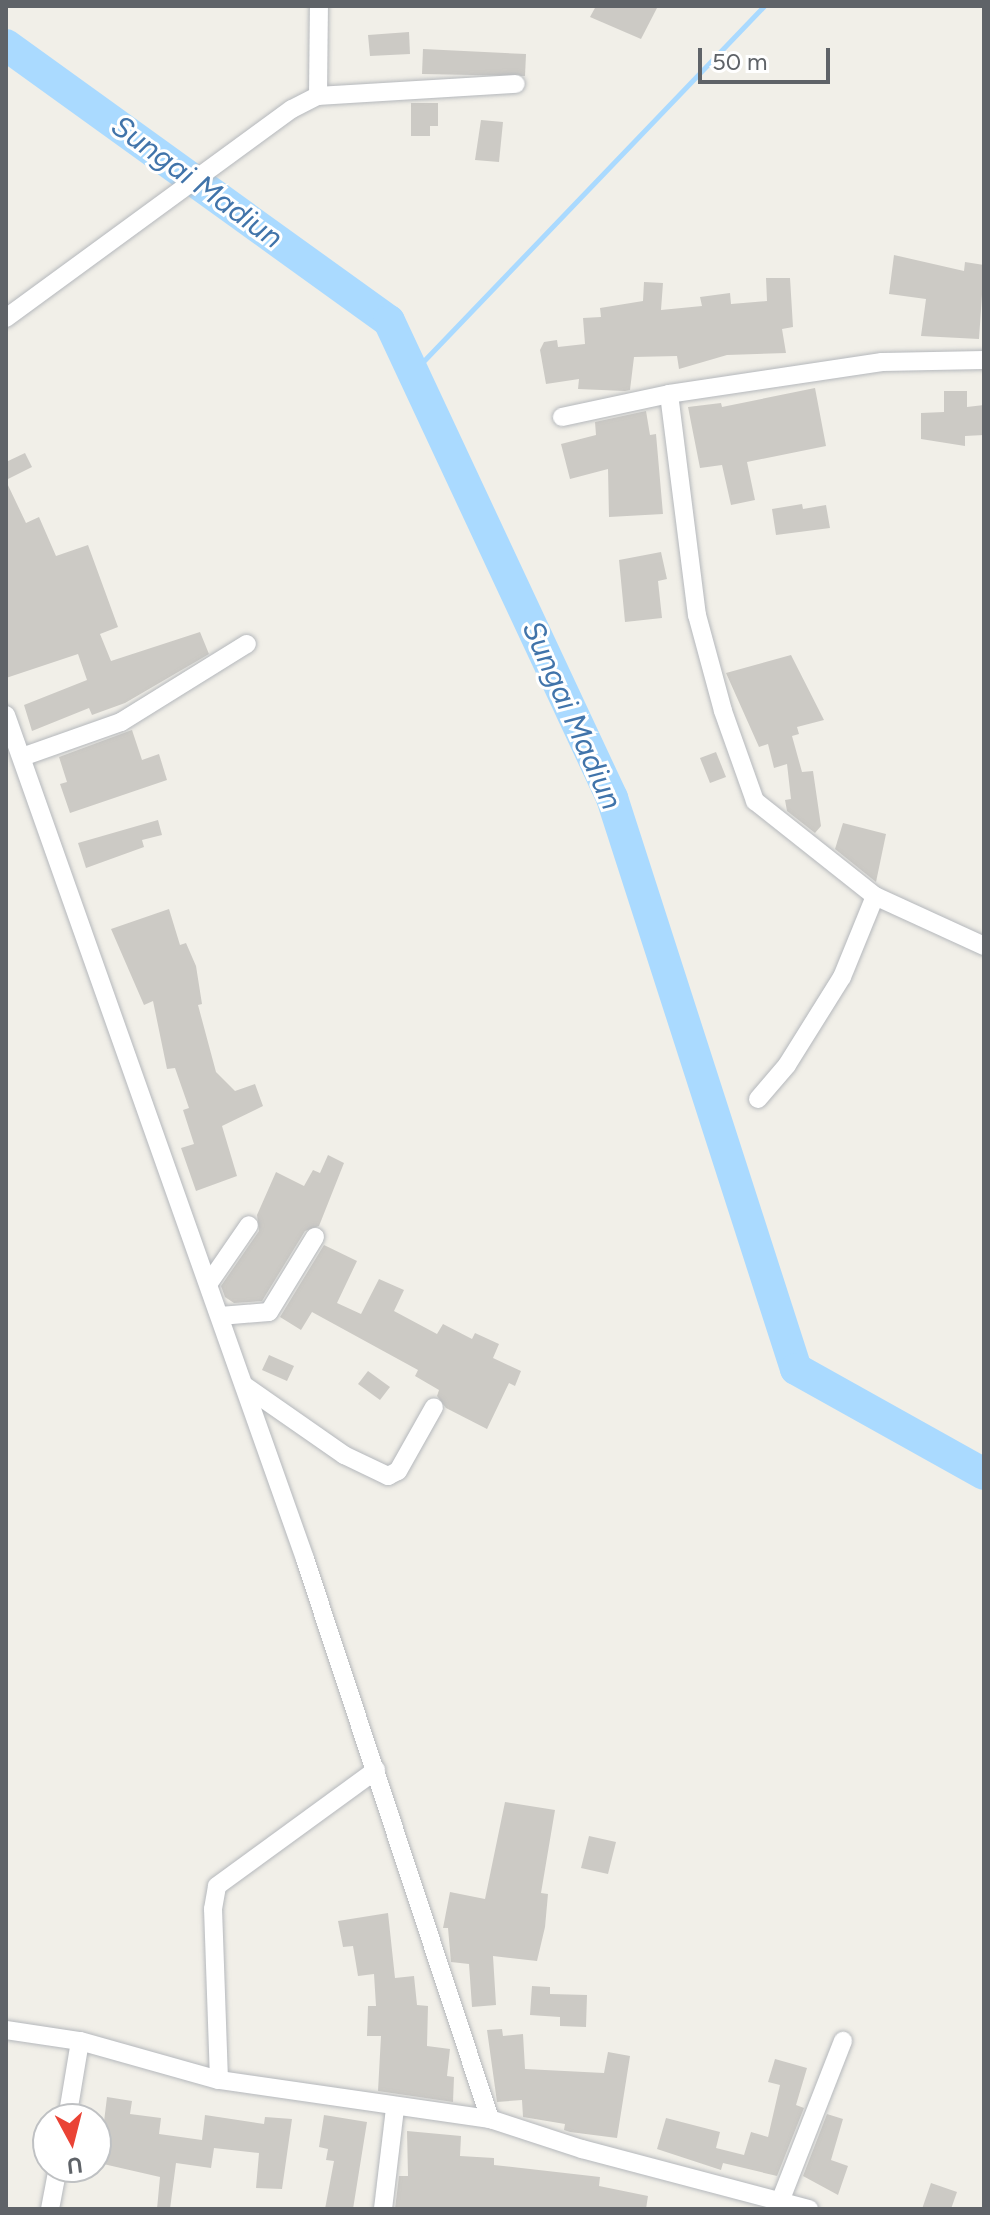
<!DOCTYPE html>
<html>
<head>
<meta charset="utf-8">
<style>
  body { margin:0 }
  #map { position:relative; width:990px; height:2215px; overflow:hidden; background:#f1efe8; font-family:Figtree,sans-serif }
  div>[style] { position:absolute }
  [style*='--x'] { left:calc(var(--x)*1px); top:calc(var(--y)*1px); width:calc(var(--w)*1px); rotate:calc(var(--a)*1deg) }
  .stream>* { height:5px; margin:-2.5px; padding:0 2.5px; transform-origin:2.5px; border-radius:2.5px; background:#aadaff }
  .river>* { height:32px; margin:-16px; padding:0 16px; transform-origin:16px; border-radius:16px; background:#aadaff }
  .building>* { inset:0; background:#cccac5 }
  .roads { filter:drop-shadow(0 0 2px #b5b8bc) drop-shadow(0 0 2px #b5b8bc) }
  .minor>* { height:18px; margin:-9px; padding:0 9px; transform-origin:9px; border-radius:9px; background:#fff }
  span { translate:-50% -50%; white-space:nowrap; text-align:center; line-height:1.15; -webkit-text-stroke:6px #fff; paint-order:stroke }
  .water-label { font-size:30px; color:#4174aa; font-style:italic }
  .frame { position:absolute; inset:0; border:8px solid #5f6368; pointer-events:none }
  .north { position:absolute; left:32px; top:2103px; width:80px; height:80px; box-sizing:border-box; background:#fff; border:2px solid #bfc1c3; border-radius:50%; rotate:173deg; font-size:22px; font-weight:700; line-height:32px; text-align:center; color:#5f6368 }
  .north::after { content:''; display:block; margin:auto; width:28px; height:36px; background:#ea4335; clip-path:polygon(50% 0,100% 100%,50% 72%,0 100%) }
  .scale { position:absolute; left:698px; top:48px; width:132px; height:36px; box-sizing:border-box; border:4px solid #5f6368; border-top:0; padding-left:10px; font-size:24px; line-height:28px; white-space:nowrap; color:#5f6368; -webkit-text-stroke:6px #fff; paint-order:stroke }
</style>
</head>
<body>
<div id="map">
  <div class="stream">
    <div style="--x:413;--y:372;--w:507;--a:-46.2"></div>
  </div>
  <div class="river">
    <div style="--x:6;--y:45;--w:472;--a:35.8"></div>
    <div style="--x:389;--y:321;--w:527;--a:64.94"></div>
    <div style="--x:612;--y:798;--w:600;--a:72.14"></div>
    <div style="--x:796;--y:1369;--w:215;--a:29.2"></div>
  </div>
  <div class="building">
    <div style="clip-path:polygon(596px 6px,658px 6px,641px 39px,590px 17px)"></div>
    <div style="clip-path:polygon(409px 32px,410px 54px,370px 56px,368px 35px)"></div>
    <div style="clip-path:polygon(423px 49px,526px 54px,525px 76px,422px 74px)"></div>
    <div style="clip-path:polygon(411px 103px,438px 103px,438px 126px,430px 126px,430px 136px,411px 136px)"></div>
    <div style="clip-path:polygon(481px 120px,503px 122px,499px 162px,475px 160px)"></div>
    <div style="clip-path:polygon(894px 255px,964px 271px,965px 262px,984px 265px,979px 339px,921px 336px,926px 299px,889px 294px)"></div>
    <div style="clip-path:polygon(766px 278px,790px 278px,793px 327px,782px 329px,786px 353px,727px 355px,679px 369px,677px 356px,634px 357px,630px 390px,625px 391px,578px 389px,579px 379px,546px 384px,540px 350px,544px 342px,557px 340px,558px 347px,585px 344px,583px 318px,601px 317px,600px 308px,643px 301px,644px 282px,663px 283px,661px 310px,702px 306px,700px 297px,730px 293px,731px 304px,767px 301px)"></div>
    <div style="clip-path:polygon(815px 388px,826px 446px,747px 462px,755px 500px,731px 505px,722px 465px,700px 468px,688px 407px,721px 403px,722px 407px)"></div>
    <div style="clip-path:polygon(944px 391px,967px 391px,967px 407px,984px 405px,984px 435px,965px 436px,965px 446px,921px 439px,921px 413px,944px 412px)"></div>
    <div style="clip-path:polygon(646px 411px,650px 435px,656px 434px,663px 514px,609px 517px,608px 469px,570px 479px,561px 444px,596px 435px,595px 422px)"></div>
    <div style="clip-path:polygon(25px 453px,32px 467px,6px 480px,6px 462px)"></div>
    <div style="clip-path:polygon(6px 481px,26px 523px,39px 517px,56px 556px,88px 545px,118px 627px,100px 634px,111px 661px,200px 632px,209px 654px,125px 703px,92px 715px,89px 708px,32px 731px,24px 705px,87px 680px,78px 654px,6px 678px)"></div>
    <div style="clip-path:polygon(802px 504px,803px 509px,826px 505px,830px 528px,776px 535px,772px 509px)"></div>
    <div style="clip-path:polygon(661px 552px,667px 579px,658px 581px,662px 618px,625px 622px,619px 560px)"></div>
    <div style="clip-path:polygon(791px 655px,824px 720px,797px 727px,799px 734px,792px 736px,802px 772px,813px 771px,821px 826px,815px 833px,787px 811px,785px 800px,791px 799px,787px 764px,774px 768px,768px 744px,759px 747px,726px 673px)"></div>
    <div style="clip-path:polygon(132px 730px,142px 760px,159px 754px,167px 780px,70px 813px,60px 784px,67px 782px,59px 757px)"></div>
    <div style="clip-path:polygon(716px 752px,726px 777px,710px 783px,700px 758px)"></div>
    <div style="clip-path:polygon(158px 820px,162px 835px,142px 840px,144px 847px,86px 868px,78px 843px)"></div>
    <div style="clip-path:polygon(843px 823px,886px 834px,876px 882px,835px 849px)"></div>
    <div style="clip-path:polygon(169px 909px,180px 945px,186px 943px,196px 966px,202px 1004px,198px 1005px,216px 1072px,235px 1091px,255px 1084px,263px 1106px,222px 1126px,237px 1176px,196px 1191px,181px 1148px,194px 1144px,183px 1110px,189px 1108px,175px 1068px,167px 1069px,153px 1001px,144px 1005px,111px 929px)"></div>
    <div style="clip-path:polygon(328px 1155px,344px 1163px,319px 1226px,305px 1231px,262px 1301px,234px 1303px,225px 1297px,221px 1286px,259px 1231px,257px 1215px,276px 1172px,304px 1186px,313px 1170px,320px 1173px)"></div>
    <div style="clip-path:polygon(324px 1245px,357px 1261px,337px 1303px,361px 1314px,379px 1279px,404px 1290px,394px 1311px,437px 1334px,443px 1324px,472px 1339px,475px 1333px,499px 1344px,493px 1358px,521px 1371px,515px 1386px,509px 1383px,487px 1429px,446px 1408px,437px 1396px,439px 1390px,415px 1376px,418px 1370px,312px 1312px,301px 1330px,280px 1317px)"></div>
    <div style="clip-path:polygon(269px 1355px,294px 1366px,287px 1381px,262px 1370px)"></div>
    <div style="clip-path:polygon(368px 1371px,390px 1387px,380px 1400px,358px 1384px)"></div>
    <div style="clip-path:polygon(505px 1802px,555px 1810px,541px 1893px,548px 1894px,545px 1927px,537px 1961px,493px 1956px,496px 2005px,472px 2007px,469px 1964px,451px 1962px,448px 1928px,443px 1928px,450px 1892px,485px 1899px)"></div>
    <div style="clip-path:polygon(589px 1836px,616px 1842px,608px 1874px,581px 1868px)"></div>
    <div style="clip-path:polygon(388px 1913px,395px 1978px,414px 1976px,417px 2005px,428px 2006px,427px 2046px,450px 2049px,447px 2076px,454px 2077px,453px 2102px,378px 2091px,381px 2036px,367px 2036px,368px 2006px,376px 2006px,374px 1974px,358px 1976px,353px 1946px,343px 1947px,338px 1921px)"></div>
    <div style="clip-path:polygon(532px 1986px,550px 1987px,550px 1994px,587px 1995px,586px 2027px,560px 2026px,560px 2017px,530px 2015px)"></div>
    <div style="clip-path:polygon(502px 2029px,503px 2036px,523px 2034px,525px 2069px,604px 2073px,608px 2052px,630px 2056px,617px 2138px,570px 2132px,564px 2130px,565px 2124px,523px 2117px,522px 2100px,497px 2102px,487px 2030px)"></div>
    <div style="clip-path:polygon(775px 2059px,807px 2068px,796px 2105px,804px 2108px,777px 2176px,723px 2163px,721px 2170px,657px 2149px,666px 2118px,720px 2132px,716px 2148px,744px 2155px,751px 2132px,768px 2137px,780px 2085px,768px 2082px)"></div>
    <div style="clip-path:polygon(107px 2097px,132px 2101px,130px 2114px,161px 2118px,159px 2134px,202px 2140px,205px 2115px,264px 2124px,265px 2117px,292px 2119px,282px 2189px,256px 2188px,259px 2153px,214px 2148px,211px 2168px,176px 2163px,170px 2209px,157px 2209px,160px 2177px,99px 2163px)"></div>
    <div style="clip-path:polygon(827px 2114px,843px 2119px,831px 2160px,848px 2166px,838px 2195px,803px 2176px)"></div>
    <div style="clip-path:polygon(324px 2115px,367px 2122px,353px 2209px,325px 2209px,334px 2161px,326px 2160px,328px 2149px,319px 2147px)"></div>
    <div style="clip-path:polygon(407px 2131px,461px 2136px,460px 2156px,494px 2158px,494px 2165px,600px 2177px,599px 2186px,648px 2196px,646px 2209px,395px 2209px,399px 2176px,408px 2176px)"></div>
    <div style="clip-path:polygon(931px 2183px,957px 2192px,951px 2209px,922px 2209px)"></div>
  </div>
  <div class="roads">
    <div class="minor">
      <div style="--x:318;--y:96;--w:90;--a:-89.4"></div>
      <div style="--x:6;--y:318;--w:354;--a:-36.2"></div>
      <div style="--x:292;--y:109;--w:29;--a:-27"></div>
      <div style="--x:318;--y:96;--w:198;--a:-3.5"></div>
      <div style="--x:984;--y:360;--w:102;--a:178.9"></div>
      <div style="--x:882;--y:362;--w:215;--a:171.5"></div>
      <div style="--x:669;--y:394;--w:223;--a:82.8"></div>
      <div style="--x:697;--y:615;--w:99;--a:74.8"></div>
      <div style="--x:723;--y:711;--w:96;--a:70.4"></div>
      <div style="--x:755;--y:801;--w:153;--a:38.4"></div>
      <div style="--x:875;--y:896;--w:120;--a:24.6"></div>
      <div style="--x:562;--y:417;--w:109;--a:-12.1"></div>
      <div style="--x:6;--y:715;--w:895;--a:70.49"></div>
      <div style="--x:305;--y:1559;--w:590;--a:71.72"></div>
      <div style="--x:22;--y:757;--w:105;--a:-19.5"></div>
      <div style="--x:121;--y:722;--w:148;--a:-31.8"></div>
      <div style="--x:758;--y:1099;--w:45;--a:-49.5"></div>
      <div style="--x:787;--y:1065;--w:104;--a:-58"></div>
      <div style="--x:842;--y:977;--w:87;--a:-67.8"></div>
      <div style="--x:209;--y:1283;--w:70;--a:-55.4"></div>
      <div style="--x:220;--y:1316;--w:49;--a:-4.7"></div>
      <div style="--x:269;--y:1312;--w:88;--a:-58.5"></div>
      <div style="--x:245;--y:1386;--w:121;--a:34.9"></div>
      <div style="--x:344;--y:1455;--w:49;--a:25.5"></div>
      <div style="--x:388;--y:1476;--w:11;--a:-27"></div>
      <div style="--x:398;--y:1471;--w:73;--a:-60.6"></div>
      <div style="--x:6;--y:2030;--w:75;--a:8.5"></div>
      <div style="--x:80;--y:2041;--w:144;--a:15.7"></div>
      <div style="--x:219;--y:2080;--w:274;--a:8.2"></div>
      <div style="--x:490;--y:2119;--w:97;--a:18.1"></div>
      <div style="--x:582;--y:2149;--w:235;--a:14.8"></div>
      <div style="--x:219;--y:2080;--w:171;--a:-92"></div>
      <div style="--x:213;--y:1909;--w:23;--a:-80"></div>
      <div style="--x:217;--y:1886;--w:197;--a:-36.1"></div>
      <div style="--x:67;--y:2119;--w:79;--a:-80.5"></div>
      <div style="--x:781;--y:2199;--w:170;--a:-68.6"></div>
      <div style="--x:50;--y:2209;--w:43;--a:-79.2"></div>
      <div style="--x:383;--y:2209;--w:101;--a:-83.2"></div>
    </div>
  </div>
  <div class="water-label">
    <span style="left:197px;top:182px;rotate:36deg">Sungai Madiun</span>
    <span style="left:572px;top:715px;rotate:66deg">Sungai Madiun</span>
  </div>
  <div class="frame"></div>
  <div class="north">U</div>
  <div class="scale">50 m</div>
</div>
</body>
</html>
